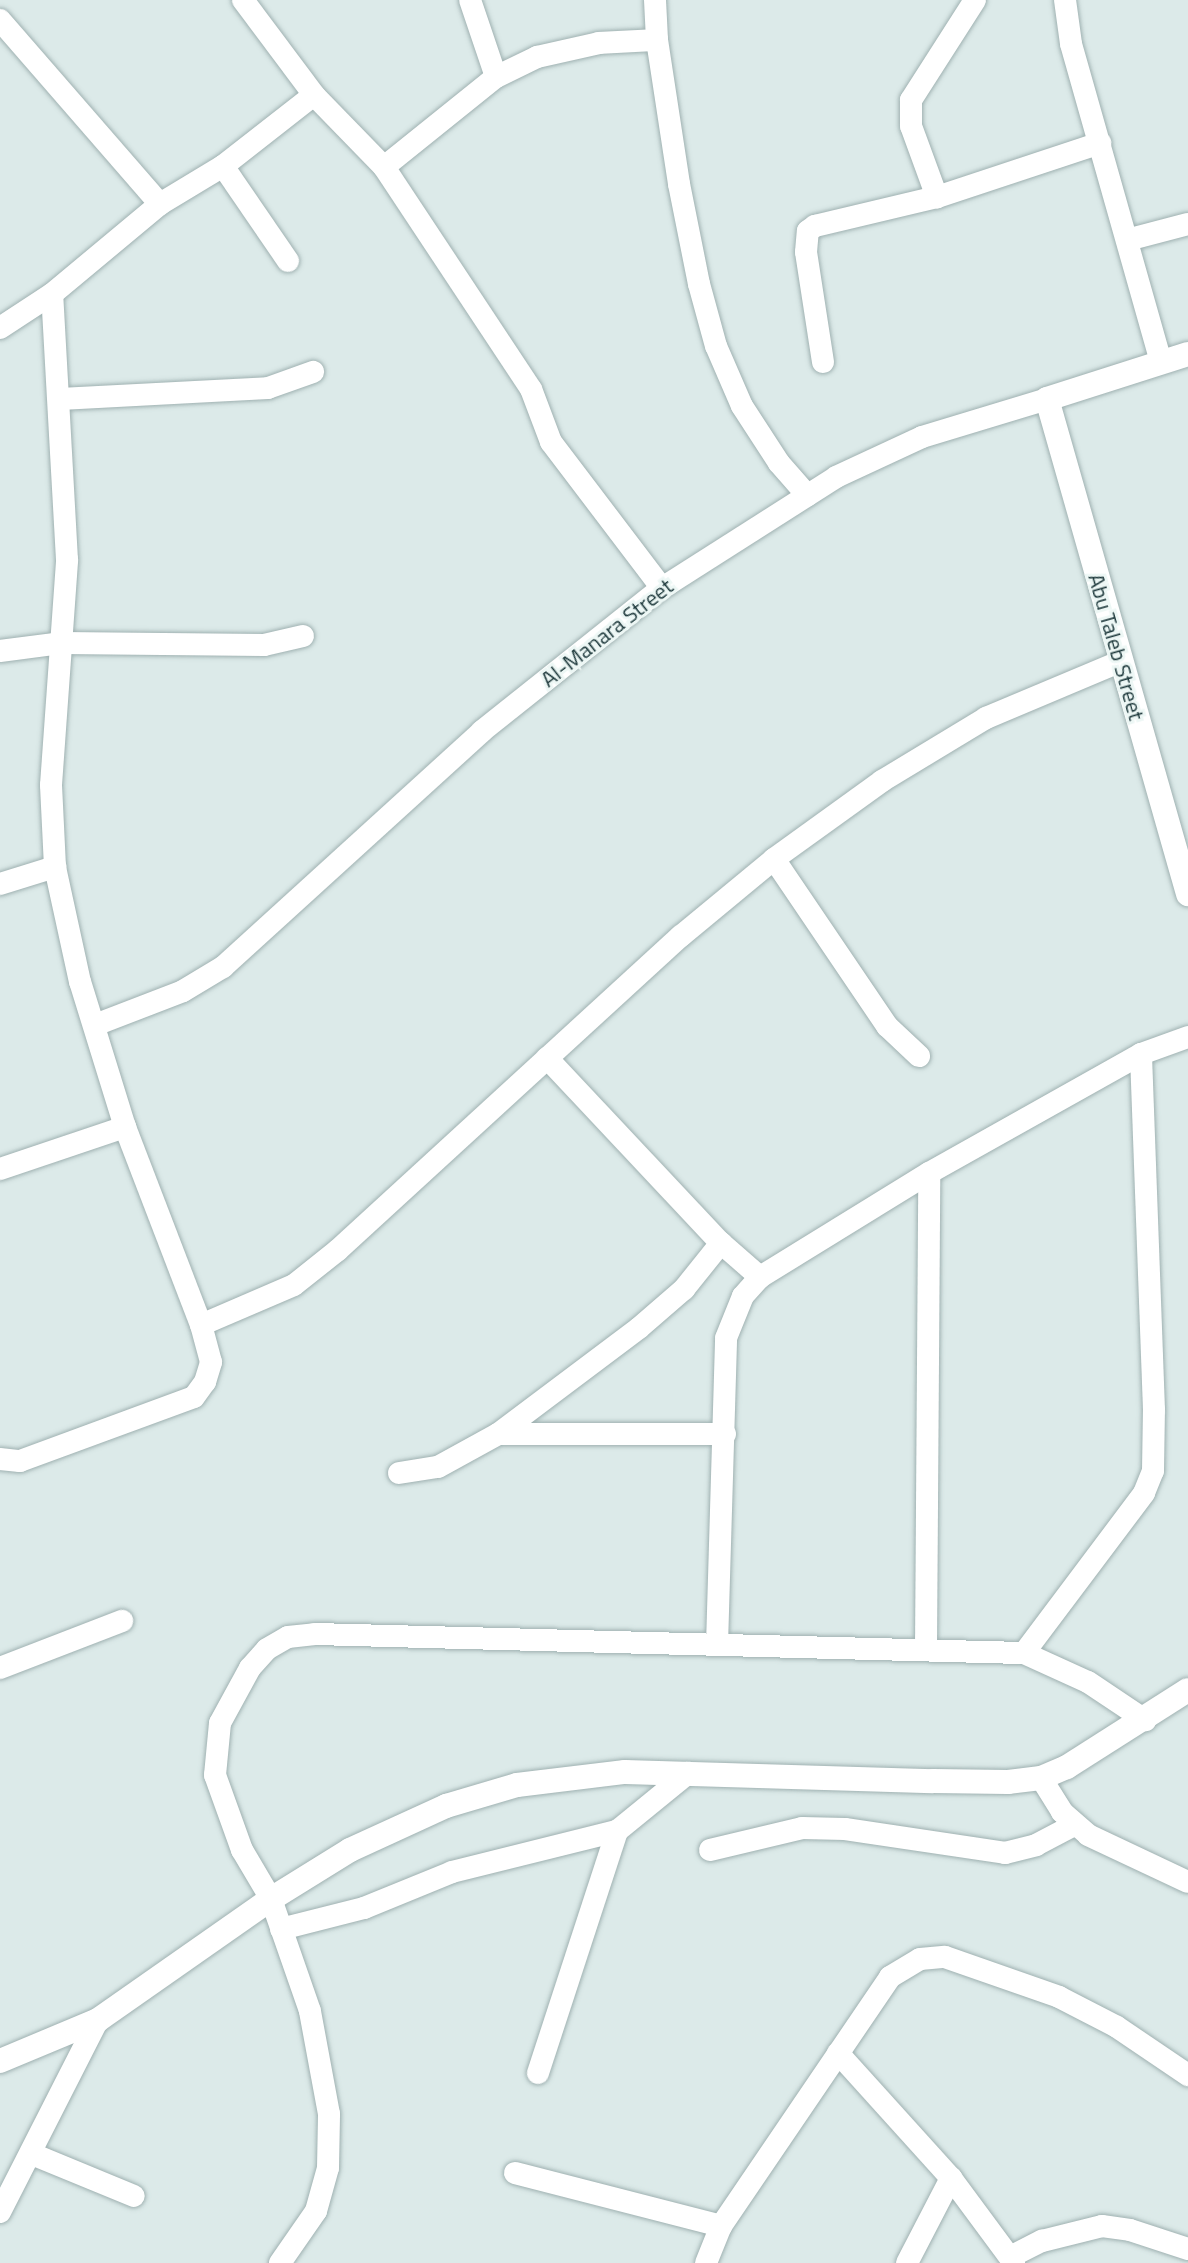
<!DOCTYPE html>
<html>
<head>
<meta charset="utf-8">
<style>
  body { margin:0 }
  #map { position:relative; width:1188px; height:2263px; overflow:hidden; background:#dceae9; font-family:"Titillium Web",sans-serif }
  div>[style] { position:absolute }
  [style*='--x'] { left:calc(var(--x)*1px); top:calc(var(--y)*1px); width:calc(var(--w)*1px); rotate:calc(var(--a)*1deg) }
  .roads { filter:drop-shadow(0 0 2px #9fb1b1) drop-shadow(0 0 2px #9fb1b1) }
  .minor>* { height:22px; margin:-11px; padding:0 11px; transform-origin:11px; border-radius:11px; background:#fff }
  .tertiary>* { height:24px; margin:-12px; padding:0 12px; transform-origin:12px; border-radius:12px; background:#fff }
  span { translate:-50% -50%; white-space:nowrap; text-align:center; line-height:1.15; -webkit-text-stroke:6px #edf7f5; paint-order:stroke }
  .street-label { font-size:22px; color:#1d383b }
</style>
</head>
<body>
<div id="map">
  <div class="roads">
    <div class="minor">
      <div style="--x:243;--y:0;--w:119;--a:53.2"></div>
      <div style="--x:314;--y:95;--w:100;--a:45.8"></div>
      <div style="--x:384;--y:167;--w:266;--a:56.5"></div>
      <div style="--x:531;--y:389;--w:57;--a:69.3"></div>
      <div style="--x:551;--y:442;--w:183;--a:52.8"></div>
      <div style="--x:470;--y:0;--w:81;--a:71.3"></div>
      <div style="--x:655;--y:0;--w:40;--a:87.1"></div>
      <div style="--x:657;--y:40;--w:146;--a:81.3"></div>
      <div style="--x:679;--y:184;--w:102;--a:78.7"></div>
      <div style="--x:699;--y:284;--w:64;--a:74.7"></div>
      <div style="--x:716;--y:346;--w:65;--a:66.6"></div>
      <div style="--x:742;--y:406;--w:68;--a:57"></div>
      <div style="--x:779;--y:463;--w:43;--a:48.8"></div>
      <div style="--x:975;--y:0;--w:119;--a:122.6"></div>
      <div style="--x:911;--y:100;--w:26;--a:90"></div>
      <div style="--x:911;--y:126;--w:76;--a:69.9"></div>
      <div style="--x:937;--y:197;--w:172;--a:-18.3"></div>
      <div style="--x:1065;--y:0;--w:44;--a:82.2"></div>
      <div style="--x:1071;--y:44;--w:330;--a:74.2"></div>
      <div style="--x:0;--y:20;--w:244;--a:49"></div>
      <div style="--x:223;--y:166;--w:115;--a:55.6"></div>
      <div style="--x:384;--y:167;--w:144;--a:-38.8"></div>
      <div style="--x:496;--y:77;--w:46;--a:-26"></div>
      <div style="--x:537;--y:57;--w:64;--a:-12.7"></div>
      <div style="--x:599;--y:43;--w:58;--a:-3"></div>
      <div style="--x:1127;--y:240;--w:63;--a:-14.7"></div>
      <div style="--x:0;--y:328;--w:62;--a:-33.2"></div>
      <div style="--x:52;--y:294;--w:141;--a:-39.8"></div>
      <div style="--x:160;--y:204;--w:74;--a:-31.1"></div>
      <div style="--x:223;--y:166;--w:115;--a:-38"></div>
      <div style="--x:823;--y:362;--w:111;--a:-98.8"></div>
      <div style="--x:806;--y:252;--w:21;--a:-85"></div>
      <div style="--x:808;--y:231;--w:9;--a:-36"></div>
      <div style="--x:815;--y:226;--w:125;--a:-13.4"></div>
      <div style="--x:60;--y:399;--w:208;--a:-3"></div>
      <div style="--x:268;--y:388;--w:48;--a:-19.6"></div>
      <div style="--x:0;--y:651;--w:63;--a:-7.4"></div>
      <div style="--x:62;--y:643;--w:202;--a:0.6"></div>
      <div style="--x:264;--y:645;--w:40;--a:-13"></div>
      <div style="--x:774;--y:859;--w:202;--a:55.9"></div>
      <div style="--x:887;--y:1026;--w:44;--a:43.2"></div>
      <div style="--x:0;--y:884;--w:58;--a:-17.2"></div>
      <div style="--x:95;--y:1025;--w:94;--a:-21.1"></div>
      <div style="--x:183;--y:991;--w:47;--a:-31"></div>
      <div style="--x:223;--y:967;--w:350;--a:-42.3"></div>
      <div style="--x:482;--y:731;--w:230;--a:-38.5"></div>
      <div style="--x:662;--y:588;--w:206;--a:-32.5"></div>
      <div style="--x:836;--y:477;--w:95;--a:-24.9"></div>
      <div style="--x:922;--y:437;--w:131;--a:-16.9"></div>
      <div style="--x:547;--y:1058;--w:254;--a:46.8"></div>
      <div style="--x:721;--y:1243;--w:52;--a:41.1"></div>
      <div style="--x:0;--y:1169;--w:132;--a:-18.6"></div>
      <div style="--x:201;--y:1325;--w:101;--a:-23.3"></div>
      <div style="--x:294;--y:1285;--w:56;--a:-38.5"></div>
      <div style="--x:338;--y:1250;--w:465;--a:-42.5"></div>
      <div style="--x:681;--y:936;--w:121;--a:-39.6"></div>
      <div style="--x:774;--y:859;--w:133;--a:-35.8"></div>
      <div style="--x:882;--y:781;--w:122;--a:-31.2"></div>
      <div style="--x:986;--y:718;--w:144;--a:-22.8"></div>
      <div style="--x:498;--y:1434;--w:227;--a:0"></div>
      <div style="--x:0;--y:1459;--w:20;--a:6"></div>
      <div style="--x:20;--y:1461;--w:185;--a:-20.2"></div>
      <div style="--x:194;--y:1397;--w:19;--a:-54"></div>
      <div style="--x:205;--y:1382;--w:21;--a:-73"></div>
      <div style="--x:211;--y:1362;--w:38;--a:-105"></div>
      <div style="--x:201;--y:1325;--w:212;--a:-111"></div>
      <div style="--x:125;--y:1127;--w:152;--a:-107.2"></div>
      <div style="--x:80;--y:982;--w:118;--a:-102.3"></div>
      <div style="--x:55;--y:867;--w:82;--a:-92.8"></div>
      <div style="--x:51;--y:785;--w:226;--a:-85.9"></div>
      <div style="--x:67;--y:560;--w:266;--a:-93.2"></div>
      <div style="--x:399;--y:1473;--w:39;--a:-9"></div>
      <div style="--x:438;--y:1467;--w:68;--a:-28.8"></div>
      <div style="--x:498;--y:1434;--w:176;--a:-36.9"></div>
      <div style="--x:639;--y:1328;--w:60;--a:-40.9"></div>
      <div style="--x:684;--y:1289;--w:59;--a:-51.2"></div>
      <div style="--x:717;--y:1645;--w:307;--a:-88.3"></div>
      <div style="--x:726;--y:1338;--w:45;--a:-68"></div>
      <div style="--x:743;--y:1296;--w:25;--a:-48"></div>
      <div style="--x:760;--y:1277;--w:198;--a:-31.6"></div>
      <div style="--x:929;--y:1173;--w:243;--a:-29.3"></div>
      <div style="--x:1141;--y:1054;--w:50;--a:-19.9"></div>
      <div style="--x:926;--y:1648;--w:475;--a:-89.6"></div>
      <div style="--x:1024;--y:1653;--w:200;--a:-53.1"></div>
      <div style="--x:1144;--y:1493;--w:24;--a:-68"></div>
      <div style="--x:1153;--y:1471;--w:61;--a:-89.1"></div>
      <div style="--x:1154;--y:1410;--w:356;--a:-92.1"></div>
      <div style="--x:0;--y:1668;--w:131;--a:-21.1"></div>
      <div style="--x:1041;--y:1778;--w:40;--a:58"></div>
      <div style="--x:1062;--y:1812;--w:35;--a:41"></div>
      <div style="--x:1088;--y:1835;--w:110;--a:25.2"></div>
      <div style="--x:710;--y:1850;--w:95;--a:-13.4"></div>
      <div style="--x:802;--y:1828;--w:43;--a:1.3"></div>
      <div style="--x:845;--y:1829;--w:162;--a:8.5"></div>
      <div style="--x:1005;--y:1853;--w:32;--a:-14"></div>
      <div style="--x:1036;--y:1845;--w:43;--a:-27.8"></div>
      <div style="--x:281;--y:1929;--w:86;--a:-14.2"></div>
      <div style="--x:364;--y:1908;--w:95;--a:-22.2"></div>
      <div style="--x:452;--y:1872;--w:170;--a:-14"></div>
      <div style="--x:617;--y:1831;--w:92;--a:-39.2"></div>
      <div style="--x:838;--y:2053;--w:169;--a:47.9"></div>
      <div style="--x:951;--y:2178;--w:106;--a:53.5"></div>
      <div style="--x:538;--y:2073;--w:255;--a:-71.9"></div>
      <div style="--x:32;--y:2154;--w:110;--a:22.4"></div>
      <div style="--x:515;--y:2173;--w:213;--a:14.4"></div>
      <div style="--x:0;--y:2212;--w:216;--a:-63"></div>
      <div style="--x:1010;--y:2257;--w:36;--a:-27"></div>
      <div style="--x:1042;--y:2241;--w:62;--a:-14"></div>
      <div style="--x:1102;--y:2226;--w:28;--a:8"></div>
      <div style="--x:1130;--y:2230;--w:61;--a:18.1"></div>
      <div style="--x:280;--y:2263;--w:63;--a:-55.3"></div>
      <div style="--x:316;--y:2211;--w:45;--a:-74.4"></div>
      <div style="--x:328;--y:2168;--w:54;--a:-88.9"></div>
      <div style="--x:329;--y:2114;--w:105;--a:-100.5"></div>
      <div style="--x:310;--y:2011;--w:119;--a:-109.2"></div>
      <div style="--x:271;--y:1899;--w:57;--a:-120.6"></div>
      <div style="--x:242;--y:1850;--w:80;--a:-109.8"></div>
      <div style="--x:215;--y:1775;--w:52;--a:-84.5"></div>
      <div style="--x:220;--y:1723;--w:63;--a:-61.4"></div>
      <div style="--x:250;--y:1668;--w:25;--a:-48"></div>
      <div style="--x:267;--y:1649;--w:24;--a:-30"></div>
      <div style="--x:288;--y:1637;--w:27;--a:-6"></div>
      <div style="--x:315;--y:1634;--w:709;--a:1.54"></div>
      <div style="--x:1024;--y:1653;--w:70;--a:24.4"></div>
      <div style="--x:1088;--y:1682;--w:69;--a:33.7"></div>
      <div style="--x:706;--y:2263;--w:40;--a:-68"></div>
      <div style="--x:721;--y:2226;--w:301;--a:-55.8"></div>
      <div style="--x:890;--y:1977;--w:35;--a:-31"></div>
      <div style="--x:920;--y:1959;--w:25;--a:-5"></div>
      <div style="--x:945;--y:1957;--w:121;--a:19.3"></div>
      <div style="--x:1059;--y:1997;--w:65;--a:27.3"></div>
      <div style="--x:1117;--y:2027;--w:86;--a:34.1"></div>
      <div style="--x:907;--y:2263;--w:96;--a:-62.6"></div>
    </div>
    <div class="tertiary">
      <div style="--x:1188;--y:354;--w:148;--a:162.3"></div>
      <div style="--x:1047;--y:399;--w:515;--a:74.1"></div>
      <div style="--x:0;--y:2061;--w:106;--a:-22.7"></div>
      <div style="--x:98;--y:2020;--w:211;--a:-35"></div>
      <div style="--x:271;--y:1899;--w:93;--a:-31.8"></div>
      <div style="--x:350;--y:1850;--w:106;--a:-24.6"></div>
      <div style="--x:446;--y:1806;--w:74;--a:-16.5"></div>
      <div style="--x:517;--y:1785;--w:109;--a:-6.9"></div>
      <div style="--x:625;--y:1772;--w:308;--a:1.7"></div>
      <div style="--x:933;--y:1781;--w:75;--a:0.8"></div>
      <div style="--x:1008;--y:1782;--w:33;--a:-7"></div>
      <div style="--x:1041;--y:1778;--w:28;--a:-23"></div>
      <div style="--x:1067;--y:1767;--w:143;--a:-32.5"></div>
    </div>
  </div>
  <div class="street-label">
    <span style="left:607px;top:633px;rotate:-38deg">Al-Manara Street</span>
    <span style="left:1116px;top:647px;rotate:74deg">Abu Taleb Street</span>
  </div>
</div>
</body>
</html>
